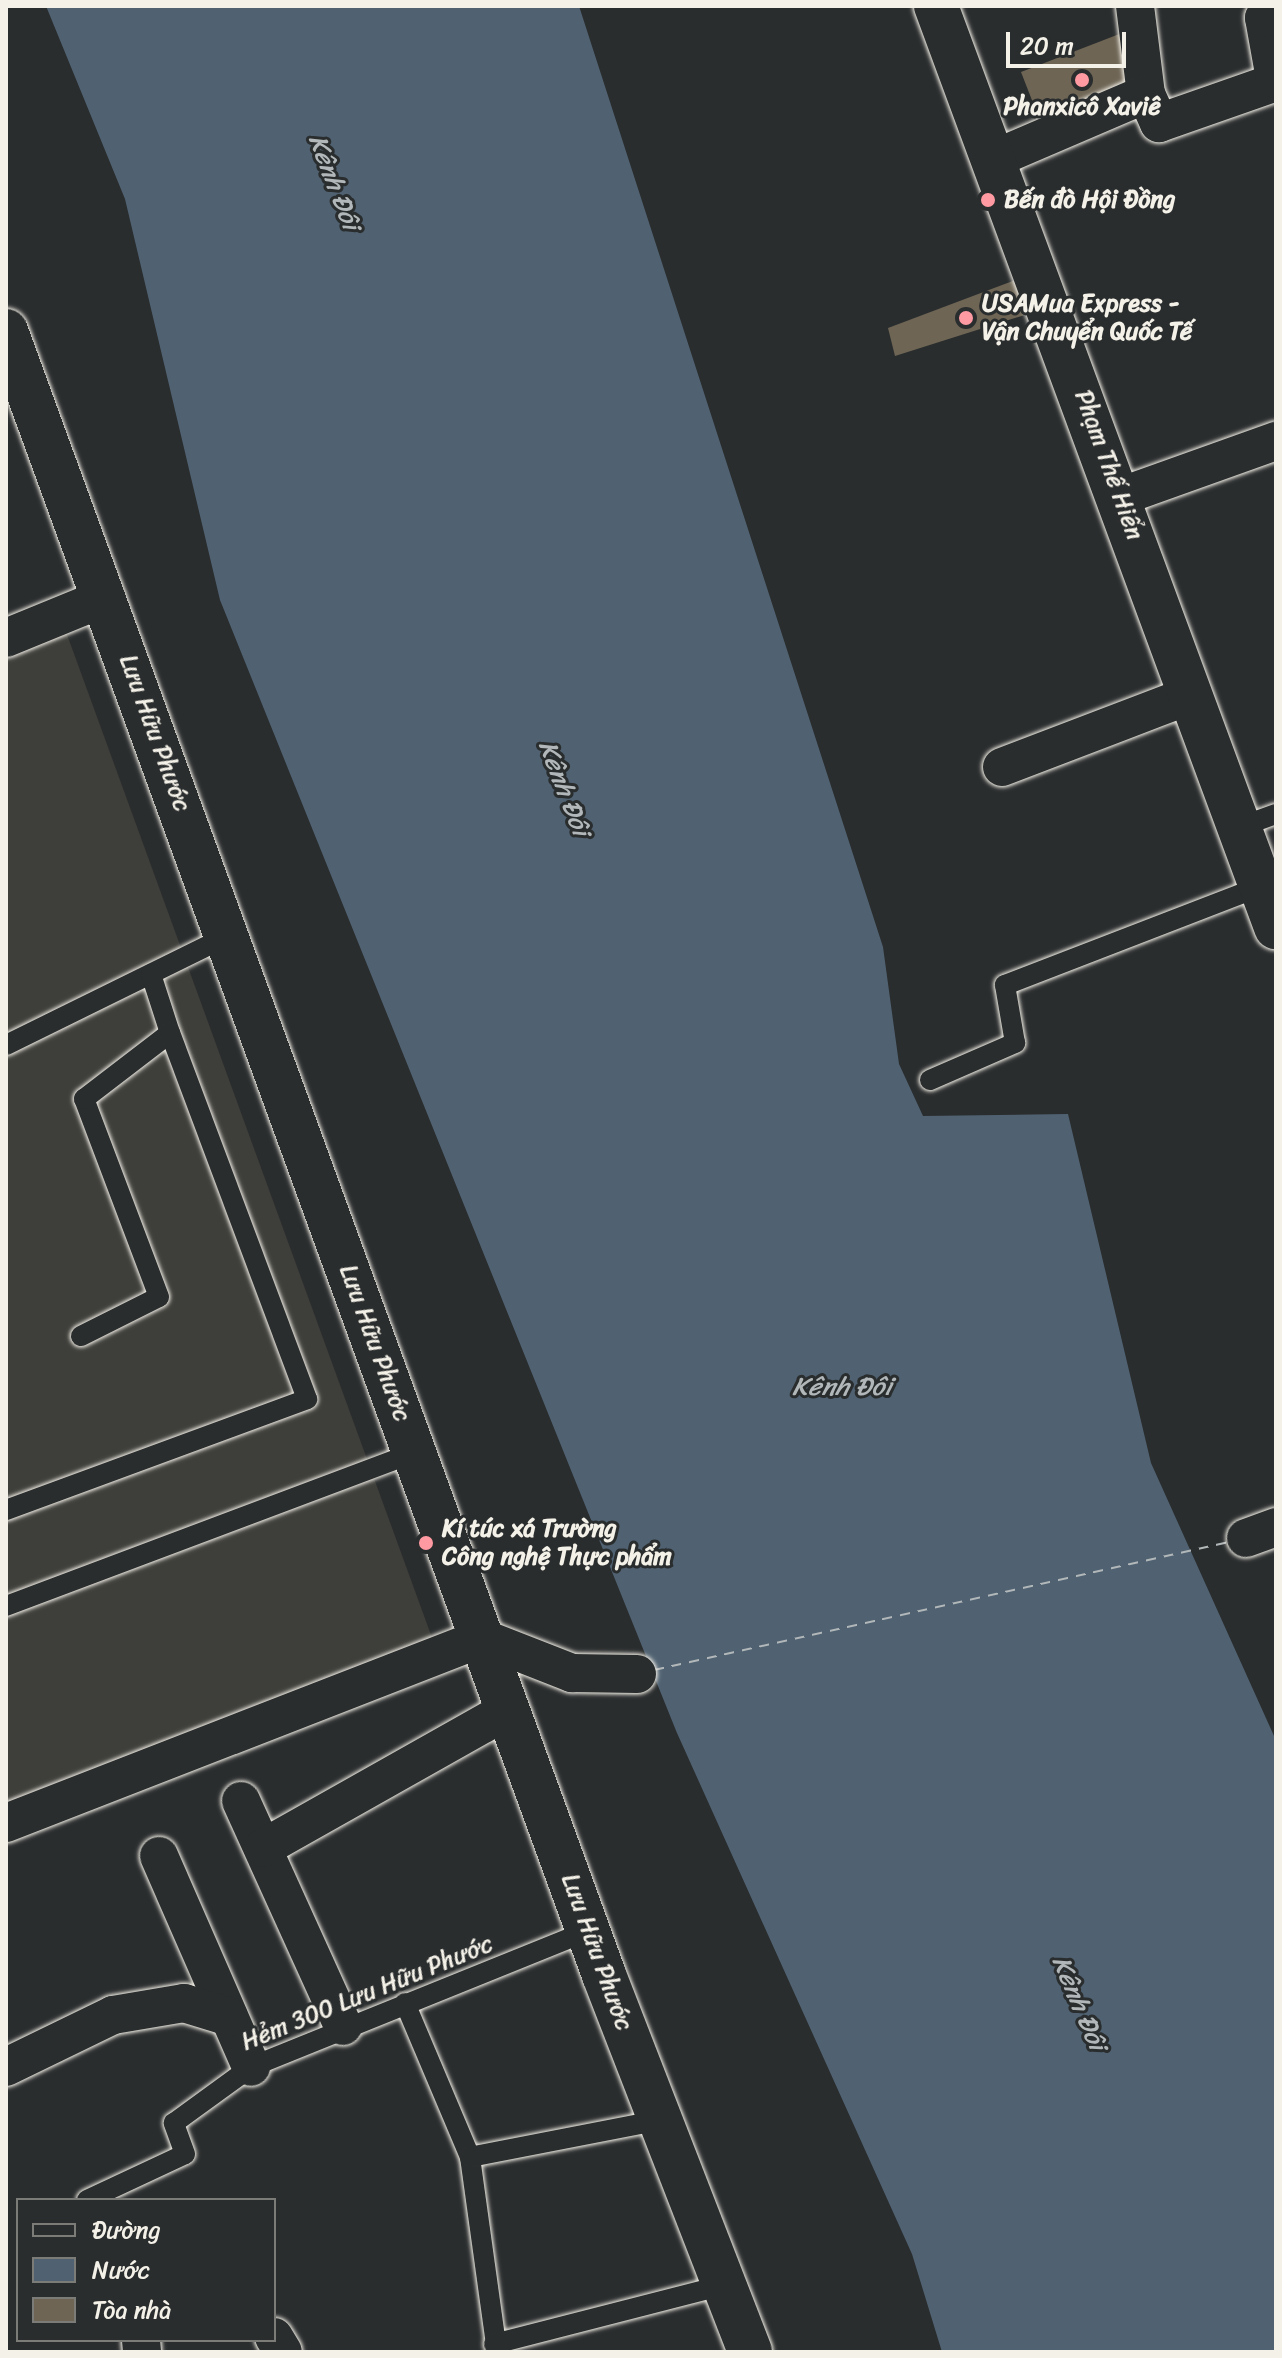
<!DOCTYPE html>
<html>
<head>
<meta charset="utf-8">
<style>
  body { margin:0 }
  #map { position:relative; width:1282px; height:2358px; overflow:hidden; background:#2a2d2e; font-family:Sriracha,sans-serif }
  div>[style] { position:absolute }
  [style*='--x'] { left:calc(var(--x)*1px); top:calc(var(--y)*1px); width:calc(var(--w)*1px); rotate:calc(var(--a)*1deg) }
  .built>* { inset:0; background:#3e3e3a }
  .water>* { inset:0; background:#506272 }
  .ferry>* { height:2px; margin-top:-1px; transform-origin:0; background:repeating-linear-gradient(90deg,#b2b8b9 0 10px,transparent 0 18px) }
  .building>* { inset:0; background:#6e6555 }
  .roads { filter:drop-shadow(0 0 2px #f4f1e8) drop-shadow(0 0 2px #f4f1e8) }
  .lane>* { height:20px; margin:-10px; padding:0 10px; transform-origin:10px; border-radius:10px; background:#2a2d2e }
  .street>* { height:38px; margin:-19px; padding:0 19px; transform-origin:19px; border-radius:19px; background:#2a2d2e }
  .secondary>* { height:44px; margin:-22px; padding:0 22px; transform-origin:22px; border-radius:22px; background:#2a2d2e }
  .dots>* { width:22px; height:22px; translate:-50% -50%; box-sizing:border-box; border:4px solid #2a2d2e; border-radius:50% }
  span { translate:-50% -50%; white-space:nowrap; text-align:center; line-height:1.15; -webkit-text-stroke:6px #2a2d2e; paint-order:stroke }
  .poi-label { font-size:24px; color:#f4f1e8; font-weight:700 }
  .left { translate:0 -50%; text-align:left }
  .street-label { font-size:24px; color:#f4f1e8 }
  .water-label { font-size:26px; color:#b2b8b9; font-style:italic }
  .frame { position:absolute; inset:0; border:8px solid #f4f1e8; pointer-events:none }
  .legend { position:absolute; left:16px; top:2198px; width:260px; height:144px; box-sizing:border-box; background:#2a2d2e; border:2px solid #7b7b78; margin:0; padding:10px 14px; list-style:none; font-size:24px; color:#f4f1e8 }
  .legend li { display:flex; align-items:center; gap:16px; height:40px }
  .legend b { width:40px; border:2px solid #7b7b78 }
  .scale { position:absolute; left:1006px; top:32px; width:120px; height:36px; box-sizing:border-box; border:4px solid #f4f1e8; border-top:0; padding-left:10px; font-size:24px; line-height:28px; white-space:nowrap; color:#f4f1e8; -webkit-text-stroke:6px #2a2d2e; paint-order:stroke }
</style>
</head>
<body>
<div id="map">
  <div class="built">
    <div style="clip-path:polygon(65px 629px,435px 1646px,6px 1812px,6px 651px)"></div>
  </div>
  <div class="water">
    <div style="clip-path:polygon(46px 6px,579px 6px,883px 947px,899px 1064px,923px 1116px,1068px 1114px,1151px 1463px,1274px 1736px,1276px 2352px,942px 2352px,912px 2254px,677px 1733px,220px 600px,125px 199px)"></div>
  </div>
  <div class="ferry">
    <div style="--x:654;--y:1670;--w:589;--a:-12.55"></div>
  </div>
  <div class="building">
    <div style="clip-path:polygon(1122px 33px,1142px 89px,1042px 126px,1021px 72px)"></div>
    <div style="clip-path:polygon(1031px 274px,1050px 307px,895px 356px,888px 328px)"></div>
  </div>
  <div class="roads">
    <div class="lane">
      <div style="--x:1240;--y:827;--w:38;--a:-20"></div>
      <div style="--x:6;--y:1045;--w:247;--a:-26.2"></div>
      <div style="--x:930;--y:1080;--w:93;--a:-23.5"></div>
      <div style="--x:1015;--y:1043;--w:59;--a:-99.8"></div>
      <div style="--x:1005;--y:985;--w:274;--a:-21.1"></div>
      <div style="--x:81;--y:1336;--w:87;--a:-26.6"></div>
      <div style="--x:159;--y:1297;--w:212;--a:-110.7"></div>
      <div style="--x:84;--y:1099;--w:108;--a:-37.5"></div>
      <div style="--x:170;--y:1033;--w:62;--a:-107.9"></div>
      <div style="--x:6;--y:1510;--w:321;--a:-20.2"></div>
      <div style="--x:307;--y:1399;--w:391;--a:-110.5"></div>
      <div style="--x:6;--y:1606;--w:437;--a:-20.6"></div>
      <div style="--x:405;--y:2003;--w:167;--a:67.1"></div>
      <div style="--x:470;--y:2157;--w:197;--a:82.1"></div>
      <div style="--x:470;--y:2157;--w:194;--a:-11"></div>
      <div style="--x:87;--y:2200;--w:108;--a:-25.1"></div>
      <div style="--x:185;--y:2154;--w:33;--a:-110"></div>
      <div style="--x:174;--y:2123;--w:95;--a:-36"></div>
      <div style="--x:251;--y:2067;--w:363;--a:-22"></div>
      <div style="--x:494;--y:2344;--w:237;--a:-14.4"></div>
    </div>
    <div class="street">
      <div style="--x:1135;--y:6;--w:89;--a:82.9"></div>
      <div style="--x:1146;--y:94;--w:32;--a:66"></div>
      <div style="--x:1159;--y:123;--w:124;--a:-19.3"></div>
      <div style="--x:1275;--y:79;--w:62;--a:-100.2"></div>
      <div style="--x:1264;--y:18;--w:13;--a:-18"></div>
      <div style="--x:994;--y:159;--w:165;--a:-23.2"></div>
      <div style="--x:1122;--y:496;--w:164;--a:-19.7"></div>
      <div style="--x:6;--y:638;--w:108;--a:-22.3"></div>
      <div style="--x:1002;--y:767;--w:204;--a:-20.9"></div>
      <div style="--x:1246;--y:1538;--w:32;--a:-20"></div>
      <div style="--x:241;--y:1801;--w:247;--a:65.6"></div>
      <div style="--x:6;--y:1823;--w:511;--a:-21.24"></div>
      <div style="--x:482;--y:1638;--w:97;--a:21.3"></div>
      <div style="--x:572;--y:1673;--w:65;--a:0.9"></div>
      <div style="--x:263;--y:1848;--w:281;--a:-29.4"></div>
      <div style="--x:159;--y:1856;--w:230;--a:66.4"></div>
      <div style="--x:6;--y:2067;--w:119;--a:-25.9"></div>
      <div style="--x:113;--y:2015;--w:72;--a:-9.6"></div>
      <div style="--x:184;--y:2003;--w:47;--a:17.3"></div>
      <div style="--x:274;--y:2337;--w:17;--a:59"></div>
      <div style="--x:141;--y:2340;--w:12;--a:85"></div>
    </div>
    <div class="secondary">
      <div style="--x:936;--y:6;--w:982;--a:69.74"></div>
      <div style="--x:6;--y:331;--w:1749;--a:70.01"></div>
      <div style="--x:604;--y:1975;--w:404;--a:68.8"></div>
    </div>
  </div>
  <div class="dots">
    <div style="left:1082px;top:80px;background:#ff9aa2"></div>
    <div style="left:988px;top:200px;background:#ff9aa2"></div>
    <div style="left:966px;top:318px;background:#ff9aa2"></div>
    <div style="left:426px;top:1543px;background:#ff9aa2"></div>
  </div>
  <div class="poi-label">
    <span style="left:1082px;top:107px">Phanxicô Xaviê</span>
    <span class="left" style="left:1004px;top:200px">Bến đò Hội Đồng</span>
    <span class="left" style="left:982px;top:318px">USAMua Express -<br>Vận Chuyển Quốc Tế</span>
    <span class="left" style="left:442px;top:1543px">Kí túc xá Trường<br>Công nghệ Thực phẩm</span>
  </div>
  <div class="street-label">
    <span style="left:1109px;top:465px;rotate:70deg">Phạm Thế Hiển</span>
    <span style="left:155px;top:733px;rotate:70deg">Lưu Hữu Phước</span>
    <span style="left:375px;top:1343px;rotate:70deg">Lưu Hữu Phước</span>
    <span style="left:597px;top:1952px;rotate:70deg">Lưu Hữu Phước</span>
    <span style="left:367px;top:1993px;rotate:-22deg">Hẻm 300 Lưu Hữu Phước</span>
  </div>
  <div class="water-label">
    <span style="left:334px;top:182px;rotate:69deg">Kênh Đôi</span>
    <span style="left:564px;top:788px;rotate:69deg">Kênh Đôi</span>
    <span style="left:842px;top:1387px">Kênh Đôi</span>
    <span style="left:1079px;top:2003px;rotate:67deg">Kênh Đôi</span>
  </div>
  <div class="frame"></div>
  <ul class="legend">
  <li><b style="height:10px;background:#2a2d2e"></b>Đường</li>
  <li><b style="height:22px;background:#506272"></b>Nước</li>
  <li><b style="height:22px;background:#6e6555"></b>Tòa nhà</li>
  </ul>
  <div class="scale">20 m</div>
</div>
</body>
</html>
